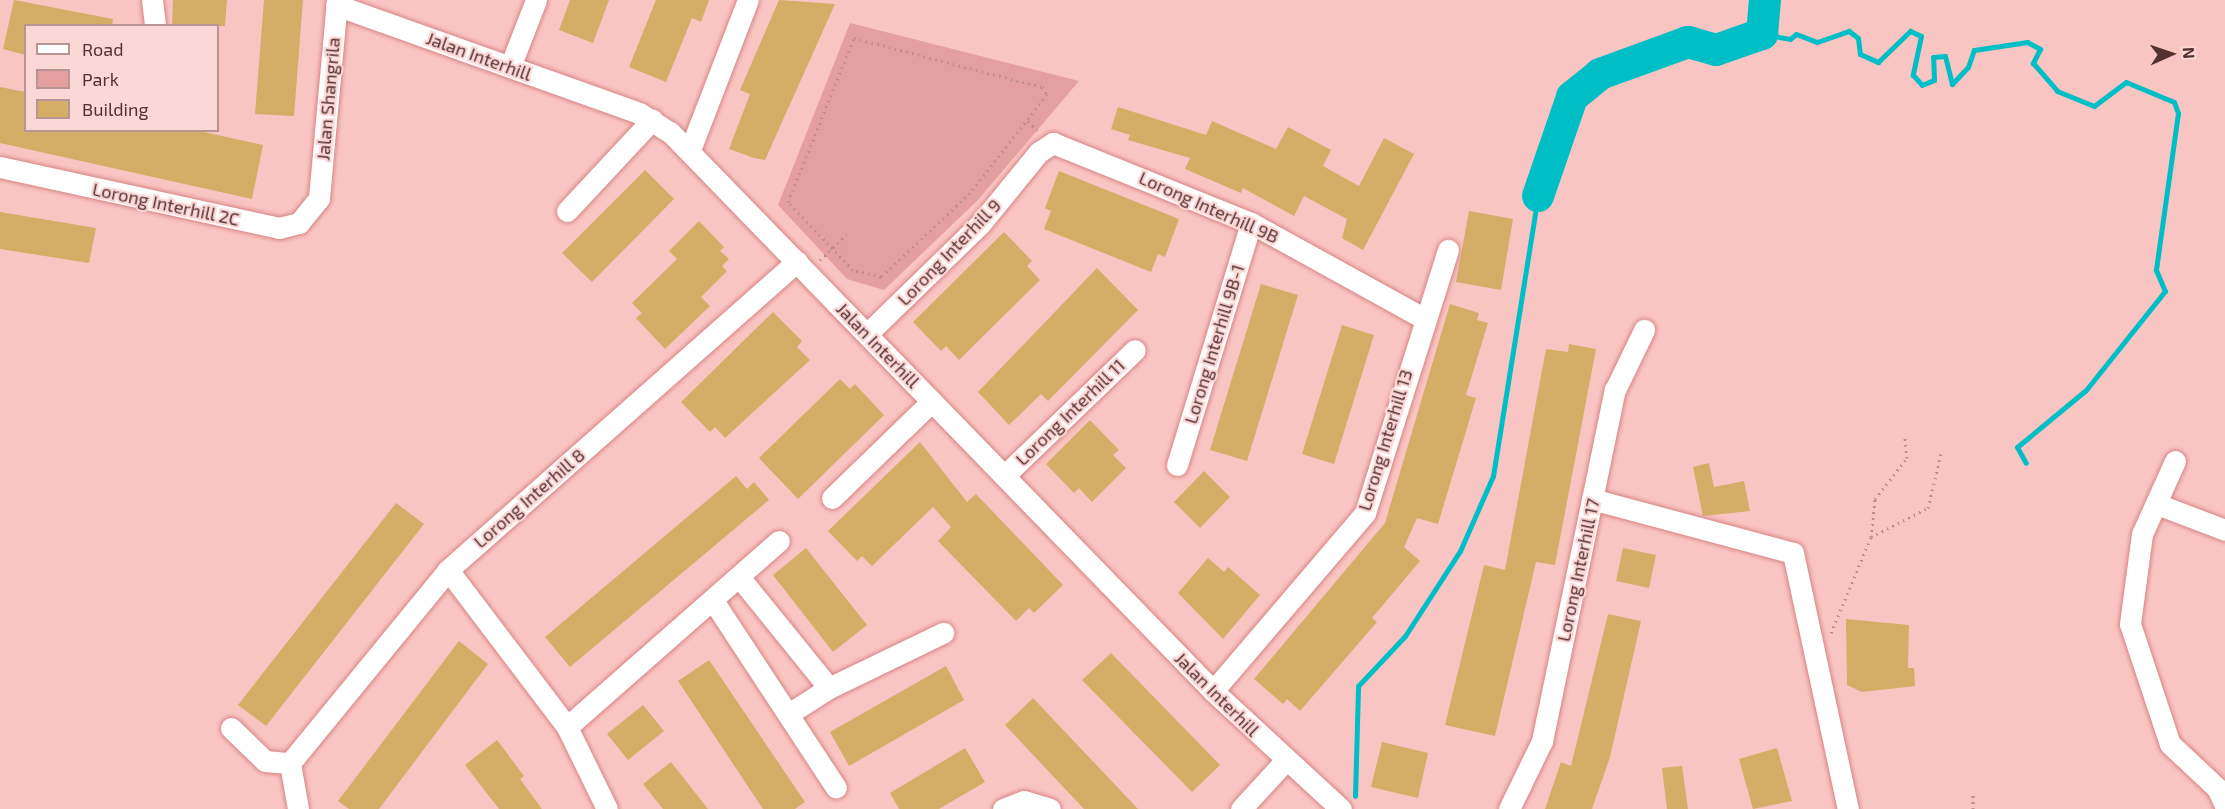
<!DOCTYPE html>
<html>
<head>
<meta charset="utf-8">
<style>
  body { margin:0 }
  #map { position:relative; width:2225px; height:809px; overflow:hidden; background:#f9c5c3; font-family:"Exo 2",sans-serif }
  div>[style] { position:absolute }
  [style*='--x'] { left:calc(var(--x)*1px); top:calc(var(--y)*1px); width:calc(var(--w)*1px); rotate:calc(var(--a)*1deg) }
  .green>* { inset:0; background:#e4a09e }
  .stream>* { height:5px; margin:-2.5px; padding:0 2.5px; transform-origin:2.5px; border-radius:2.5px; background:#00bec6 }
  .river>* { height:32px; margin:-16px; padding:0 16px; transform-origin:16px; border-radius:16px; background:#00bec6 }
  .building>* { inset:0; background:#d4ad67 }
  .path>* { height:3px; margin-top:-1.5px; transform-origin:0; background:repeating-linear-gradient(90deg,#ba8d8c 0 1.5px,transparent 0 6px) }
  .roads { filter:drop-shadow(0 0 2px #d68584) drop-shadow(0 0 2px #d68584) }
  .minor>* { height:21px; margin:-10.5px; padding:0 10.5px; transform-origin:10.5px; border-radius:10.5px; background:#fff }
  span { translate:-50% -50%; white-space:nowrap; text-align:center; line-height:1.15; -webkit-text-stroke:4.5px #fbd7d6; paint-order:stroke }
  .street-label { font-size:18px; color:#543131 }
  .legend { position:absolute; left:24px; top:24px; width:195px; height:108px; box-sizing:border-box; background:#fbd7d6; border:2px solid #b89594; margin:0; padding:8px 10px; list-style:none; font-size:18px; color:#543131 }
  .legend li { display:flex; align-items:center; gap:12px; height:30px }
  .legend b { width:30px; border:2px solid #b89594 }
  .north { position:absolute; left:2141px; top:24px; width:60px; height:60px; -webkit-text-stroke:4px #fbd7d6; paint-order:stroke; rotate:87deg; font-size:16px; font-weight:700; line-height:24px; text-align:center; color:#543131 }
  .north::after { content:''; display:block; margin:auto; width:21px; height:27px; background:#543131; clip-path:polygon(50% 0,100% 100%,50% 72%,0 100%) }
</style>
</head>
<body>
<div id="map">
  <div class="green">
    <div style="clip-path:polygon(850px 23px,1079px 81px,978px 200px,884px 290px,847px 279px,778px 205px)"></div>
  </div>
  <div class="stream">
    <div style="--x:1762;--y:34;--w:28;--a:10"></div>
    <div style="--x:1790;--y:39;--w:8;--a:-40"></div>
    <div style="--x:1796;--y:34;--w:22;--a:21"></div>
    <div style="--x:1817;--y:42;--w:34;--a:-19"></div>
    <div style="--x:1849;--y:31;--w:11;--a:38"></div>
    <div style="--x:1858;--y:38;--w:16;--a:83"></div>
    <div style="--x:1860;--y:54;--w:20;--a:24"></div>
    <div style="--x:1878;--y:62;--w:45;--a:-44.1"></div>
    <div style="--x:1910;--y:31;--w:12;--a:24"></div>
    <div style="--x:1921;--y:36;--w:40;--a:102"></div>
    <div style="--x:1913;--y:75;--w:13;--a:48"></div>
    <div style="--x:1922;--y:85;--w:13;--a:-23"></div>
    <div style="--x:1934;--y:80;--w:23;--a:-92"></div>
    <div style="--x:1933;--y:57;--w:12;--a:-5"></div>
    <div style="--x:1945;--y:56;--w:29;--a:76"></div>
    <div style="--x:1952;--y:84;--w:23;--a:-47"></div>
    <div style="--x:1968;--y:67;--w:18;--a:-71"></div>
    <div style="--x:1974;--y:50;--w:54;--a:-8.6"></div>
    <div style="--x:2027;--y:42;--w:15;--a:28"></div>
    <div style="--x:2040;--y:49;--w:16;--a:117"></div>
    <div style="--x:2033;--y:63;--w:37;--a:49"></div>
    <div style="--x:2057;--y:91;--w:40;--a:22"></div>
    <div style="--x:2094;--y:106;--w:40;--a:-37"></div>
    <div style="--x:2126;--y:82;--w:52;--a:22.6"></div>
    <div style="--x:2174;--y:102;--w:12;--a:70"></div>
    <div style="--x:2178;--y:113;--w:159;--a:98"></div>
    <div style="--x:2156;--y:270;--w:23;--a:67"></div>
    <div style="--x:2165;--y:291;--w:127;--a:128.6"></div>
    <div style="--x:2086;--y:390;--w:89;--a:140.4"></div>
    <div style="--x:2017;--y:447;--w:18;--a:61"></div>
    <div style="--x:1355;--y:796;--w:110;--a:-88.4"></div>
    <div style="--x:1358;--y:686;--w:69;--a:-46.8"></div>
    <div style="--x:1405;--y:636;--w:101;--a:-57.1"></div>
    <div style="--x:1460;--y:551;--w:82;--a:-66.3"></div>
    <div style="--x:1493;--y:476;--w:284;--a:-80.9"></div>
  </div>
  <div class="river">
    <div style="--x:1538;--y:196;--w:105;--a:-71"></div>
    <div style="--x:1572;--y:97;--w:36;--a:-39"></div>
    <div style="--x:1600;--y:74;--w:94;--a:-20"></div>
    <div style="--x:1688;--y:42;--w:29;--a:16"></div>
    <div style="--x:1716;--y:50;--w:49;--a:-19.2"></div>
    <div style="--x:1762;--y:34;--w:34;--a:-85"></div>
  </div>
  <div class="building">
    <div style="clip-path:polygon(14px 0,113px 19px,112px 26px,26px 26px,26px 55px,3px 49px)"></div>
    <div style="clip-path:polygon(173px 0,227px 0,225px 26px,172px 26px)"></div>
    <div style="clip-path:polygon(264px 0,303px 0,294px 116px,255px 114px)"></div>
    <div style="clip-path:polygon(570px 0,609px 0,593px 43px,559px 30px)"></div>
    <div style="clip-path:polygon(656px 0,709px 0,701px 22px,692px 18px,666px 82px,629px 67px)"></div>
    <div style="clip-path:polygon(779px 0,835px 4px,765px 160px,754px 158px,729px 149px,750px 94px,740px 90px)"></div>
    <div style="clip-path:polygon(0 87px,26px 92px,26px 130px,195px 130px,263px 145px,252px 199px,0 143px)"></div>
    <div style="clip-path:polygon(1118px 107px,1206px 135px,1212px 121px,1276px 149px,1288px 127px,1331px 150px,1323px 166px,1359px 186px,1384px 138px,1414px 154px,1363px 250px,1342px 238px,1347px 219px,1304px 196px,1294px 216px,1243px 188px,1241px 193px,1185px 169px,1190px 158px,1128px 140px,1130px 135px,1111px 129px)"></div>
    <div style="clip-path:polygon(645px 170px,674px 199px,592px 282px,562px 253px)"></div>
    <div style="clip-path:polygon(1059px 171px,1179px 219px,1165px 257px,1158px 254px,1151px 272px,1044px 229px,1051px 211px,1045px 208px)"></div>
    <div style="clip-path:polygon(1469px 211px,1513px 219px,1501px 290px,1456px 282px)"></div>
    <div style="clip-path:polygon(0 212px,96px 228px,89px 263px,0 249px)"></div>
    <div style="clip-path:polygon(699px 221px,724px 247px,720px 251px,729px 259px,722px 266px,727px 271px,701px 297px,710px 306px,665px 349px,636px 318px,642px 313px,632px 303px,677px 259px,669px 251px)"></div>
    <div style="clip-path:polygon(1004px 232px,1032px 261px,1027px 266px,1040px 280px,959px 360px,946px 346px,941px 351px,913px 322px)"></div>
    <div style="clip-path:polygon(1097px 268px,1138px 310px,1048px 401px,1041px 394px,1009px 425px,978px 392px)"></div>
    <div style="clip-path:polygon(1261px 284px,1298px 295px,1247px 461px,1210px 450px)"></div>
    <div style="clip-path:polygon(1450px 304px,1479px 313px,1477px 320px,1488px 323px,1466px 395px,1476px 398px,1438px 524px,1417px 518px,1404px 547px,1420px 561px,1372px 618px,1377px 622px,1300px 711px,1287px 699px,1283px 704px,1254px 679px,1385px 523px)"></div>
    <div style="clip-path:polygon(773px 312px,802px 341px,797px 347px,810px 360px,725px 438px,715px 427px,710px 432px,681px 402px)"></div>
    <div style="clip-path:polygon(1342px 325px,1374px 335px,1334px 464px,1302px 454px)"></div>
    <div style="clip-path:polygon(1569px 344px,1596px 349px,1555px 565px,1536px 562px,1495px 736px,1445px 725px,1484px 565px,1505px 570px,1546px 349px,1568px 352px)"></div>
    <div style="clip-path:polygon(840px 379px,850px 389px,855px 384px,884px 415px,798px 499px,759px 458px)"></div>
    <div style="clip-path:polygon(1090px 420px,1119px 450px,1113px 455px,1126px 468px,1092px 502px,1079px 488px,1074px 493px,1046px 464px)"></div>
    <div style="clip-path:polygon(920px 442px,967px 502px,976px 494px,1063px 585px,1034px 613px,1029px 608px,1016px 621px,938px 541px,951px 527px,933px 507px,872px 566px,862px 556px,857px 561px,828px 531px)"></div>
    <div style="clip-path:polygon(1709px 463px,1714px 487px,1744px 481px,1750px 511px,1703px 516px,1693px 467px)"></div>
    <div style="clip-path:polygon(1204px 471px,1230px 497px,1200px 528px,1174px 502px)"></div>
    <div style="clip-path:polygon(736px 476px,747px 489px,754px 482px,769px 500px,570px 667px,545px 637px)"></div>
    <div style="clip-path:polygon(396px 503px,424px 524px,266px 726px,238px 705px)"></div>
    <div style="clip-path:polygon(806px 548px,867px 625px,833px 652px,773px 575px)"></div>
    <div style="clip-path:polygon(1623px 548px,1656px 555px,1649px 588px,1616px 581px)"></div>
    <div style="clip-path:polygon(1208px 558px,1224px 572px,1228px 567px,1260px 595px,1223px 639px,1178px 593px)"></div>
    <div style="clip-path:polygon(1608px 614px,1641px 621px,1610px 757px,1592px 809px,1545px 809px,1561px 762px,1571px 766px)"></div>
    <div style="clip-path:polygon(1846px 619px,1909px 625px,1908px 668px,1914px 668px,1915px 686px,1862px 692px,1847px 685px)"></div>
    <div style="clip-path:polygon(459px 641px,488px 664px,379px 809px,349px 809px,338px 801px)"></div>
    <div style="clip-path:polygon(1111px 653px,1220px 765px,1192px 792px,1082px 680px)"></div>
    <div style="clip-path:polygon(709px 660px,805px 802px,795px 809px,763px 809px,678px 681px)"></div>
    <div style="clip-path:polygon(946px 666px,964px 700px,849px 766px,830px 732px)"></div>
    <div style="clip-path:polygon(1033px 698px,1138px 809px,1084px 809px,1005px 725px)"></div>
    <div style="clip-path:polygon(643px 705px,664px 731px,628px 760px,607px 734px)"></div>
    <div style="clip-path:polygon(497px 740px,524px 776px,520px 779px,542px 809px,499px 809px,465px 765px)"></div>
    <div style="clip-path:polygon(1382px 742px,1428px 753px,1418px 798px,1371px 787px)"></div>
    <div style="clip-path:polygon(965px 748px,985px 782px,939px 809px,899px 809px,890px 793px)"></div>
    <div style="clip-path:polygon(1777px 748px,1792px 801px,1753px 809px,1739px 759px)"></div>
    <div style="clip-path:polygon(671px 762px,708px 809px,663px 809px,643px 784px)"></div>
    <div style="clip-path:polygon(1682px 766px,1688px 809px,1667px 809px,1662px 768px)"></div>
  </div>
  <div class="path">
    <div style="--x:854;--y:38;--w:194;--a:14.6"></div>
    <div style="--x:1042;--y:87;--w:9;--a:54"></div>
    <div style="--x:1047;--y:94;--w:125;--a:127.9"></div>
    <div style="--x:970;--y:193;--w:122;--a:136.7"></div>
    <div style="--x:881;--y:277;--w:29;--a:-166"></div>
    <div style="--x:853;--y:270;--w:94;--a:-133.7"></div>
    <div style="--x:788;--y:202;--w:177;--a:-68.1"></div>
    <div style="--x:1028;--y:121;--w:13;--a:45"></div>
    <div style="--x:820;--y:260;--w:37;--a:-44"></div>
    <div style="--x:1871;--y:537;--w:38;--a:-84"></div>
    <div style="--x:1875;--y:499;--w:52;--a:-52"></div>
    <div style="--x:1907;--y:458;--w:20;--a:-96"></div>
    <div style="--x:1831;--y:633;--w:104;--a:-67.4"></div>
    <div style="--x:1871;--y:537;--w:64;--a:-27"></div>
    <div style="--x:1928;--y:508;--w:56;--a:-76.5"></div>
    <div style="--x:1973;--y:809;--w:17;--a:-90"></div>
  </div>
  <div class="roads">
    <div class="minor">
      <div style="--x:152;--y:0;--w:26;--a:83"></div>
      <div style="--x:336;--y:5;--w:322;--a:19.6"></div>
      <div style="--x:639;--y:113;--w:36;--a:32"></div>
      <div style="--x:670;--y:132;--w:779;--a:45.83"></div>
      <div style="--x:1213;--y:691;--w:174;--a:42.7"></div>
      <div style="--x:510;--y:67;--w:72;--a:-68.8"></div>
      <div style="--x:690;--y:150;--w:161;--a:-68.9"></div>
      <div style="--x:0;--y:167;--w:286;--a:12.3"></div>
      <div style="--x:279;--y:228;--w:21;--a:-14"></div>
      <div style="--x:299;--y:223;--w:32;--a:-51"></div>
      <div style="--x:319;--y:198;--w:199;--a:-84.8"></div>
      <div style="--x:567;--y:211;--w:125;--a:-47"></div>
      <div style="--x:867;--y:334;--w:159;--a:-44.2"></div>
      <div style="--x:981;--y:223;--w:92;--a:-50.8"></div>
      <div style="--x:1039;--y:152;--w:17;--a:-33"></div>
      <div style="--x:1053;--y:143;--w:214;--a:22"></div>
      <div style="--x:1251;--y:223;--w:196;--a:28.9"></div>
      <div style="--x:2175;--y:461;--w:80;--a:114.3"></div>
      <div style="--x:2142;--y:534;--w:91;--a:97.6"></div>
      <div style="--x:2130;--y:624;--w:126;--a:71.6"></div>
      <div style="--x:2170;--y:744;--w:64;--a:43.1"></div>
      <div style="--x:2217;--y:788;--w:19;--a:65"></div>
      <div style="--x:1177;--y:465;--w:253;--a:-73"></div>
      <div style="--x:1005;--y:475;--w:180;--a:-43.9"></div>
      <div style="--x:832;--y:498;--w:139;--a:-44.1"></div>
      <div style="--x:1592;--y:499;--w:208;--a:15"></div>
      <div style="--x:1793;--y:553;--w:262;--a:77.9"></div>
      <div style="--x:2157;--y:504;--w:73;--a:20.9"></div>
      <div style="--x:448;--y:570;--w:197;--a:52.8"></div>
      <div style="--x:567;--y:727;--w:91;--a:64"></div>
      <div style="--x:740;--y:578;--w:141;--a:51"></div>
      <div style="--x:714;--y:602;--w:222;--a:56.7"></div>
      <div style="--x:1213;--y:691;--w:234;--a:-49.5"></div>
      <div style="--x:1365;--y:513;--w:276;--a:-72.5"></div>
      <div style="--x:790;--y:713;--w:46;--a:-32.7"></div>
      <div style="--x:829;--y:688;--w:127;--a:-25.8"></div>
      <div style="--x:567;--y:727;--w:282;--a:-41.3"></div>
      <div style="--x:231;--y:728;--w:47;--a:44.1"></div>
      <div style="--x:265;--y:761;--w:25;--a:5"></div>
      <div style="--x:290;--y:763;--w:249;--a:-50.7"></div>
      <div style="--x:448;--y:570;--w:466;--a:-41.5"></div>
      <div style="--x:290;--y:763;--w:47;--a:80.1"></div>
      <div style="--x:1003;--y:809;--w:22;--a:-21"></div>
      <div style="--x:1024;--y:801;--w:27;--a:17"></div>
      <div style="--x:1241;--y:809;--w:64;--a:-47.5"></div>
      <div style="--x:1509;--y:809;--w:76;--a:-64.1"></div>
      <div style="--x:1542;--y:741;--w:359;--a:-78.3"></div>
      <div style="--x:1615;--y:390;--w:67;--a:-64.2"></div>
    </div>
  </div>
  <div class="street-label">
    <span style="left:479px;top:56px;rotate:20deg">Jalan Interhill</span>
    <span style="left:328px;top:99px;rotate:-85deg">Jalan Shangrila</span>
    <span style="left:166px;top:204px;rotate:12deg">Lorong Interhill 2C</span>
    <span style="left:1209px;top:207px;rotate:24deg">Lorong Interhill 9B</span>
    <span style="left:949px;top:252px;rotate:-46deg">Lorong Interhill 9</span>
    <span style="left:1214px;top:344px;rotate:-73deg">Lorong Interhill 9B-1</span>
    <span style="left:878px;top:345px;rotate:46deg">Jalan Interhill</span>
    <span style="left:1070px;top:412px;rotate:-44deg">Lorong Interhill 11</span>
    <span style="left:1385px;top:440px;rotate:-73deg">Lorong Interhill 13</span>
    <span style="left:529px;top:498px;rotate:-41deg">Lorong Interhill 8</span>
    <span style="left:1578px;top:570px;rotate:-78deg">Lorong Interhill 17</span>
    <span style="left:1217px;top:694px;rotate:45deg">Jalan Interhill</span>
  </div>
  <ul class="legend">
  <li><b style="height:8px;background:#fff"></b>Road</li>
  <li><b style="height:16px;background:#e4a09e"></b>Park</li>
  <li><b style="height:16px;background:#d4ad67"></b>Building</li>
  </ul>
  <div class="north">N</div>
</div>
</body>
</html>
